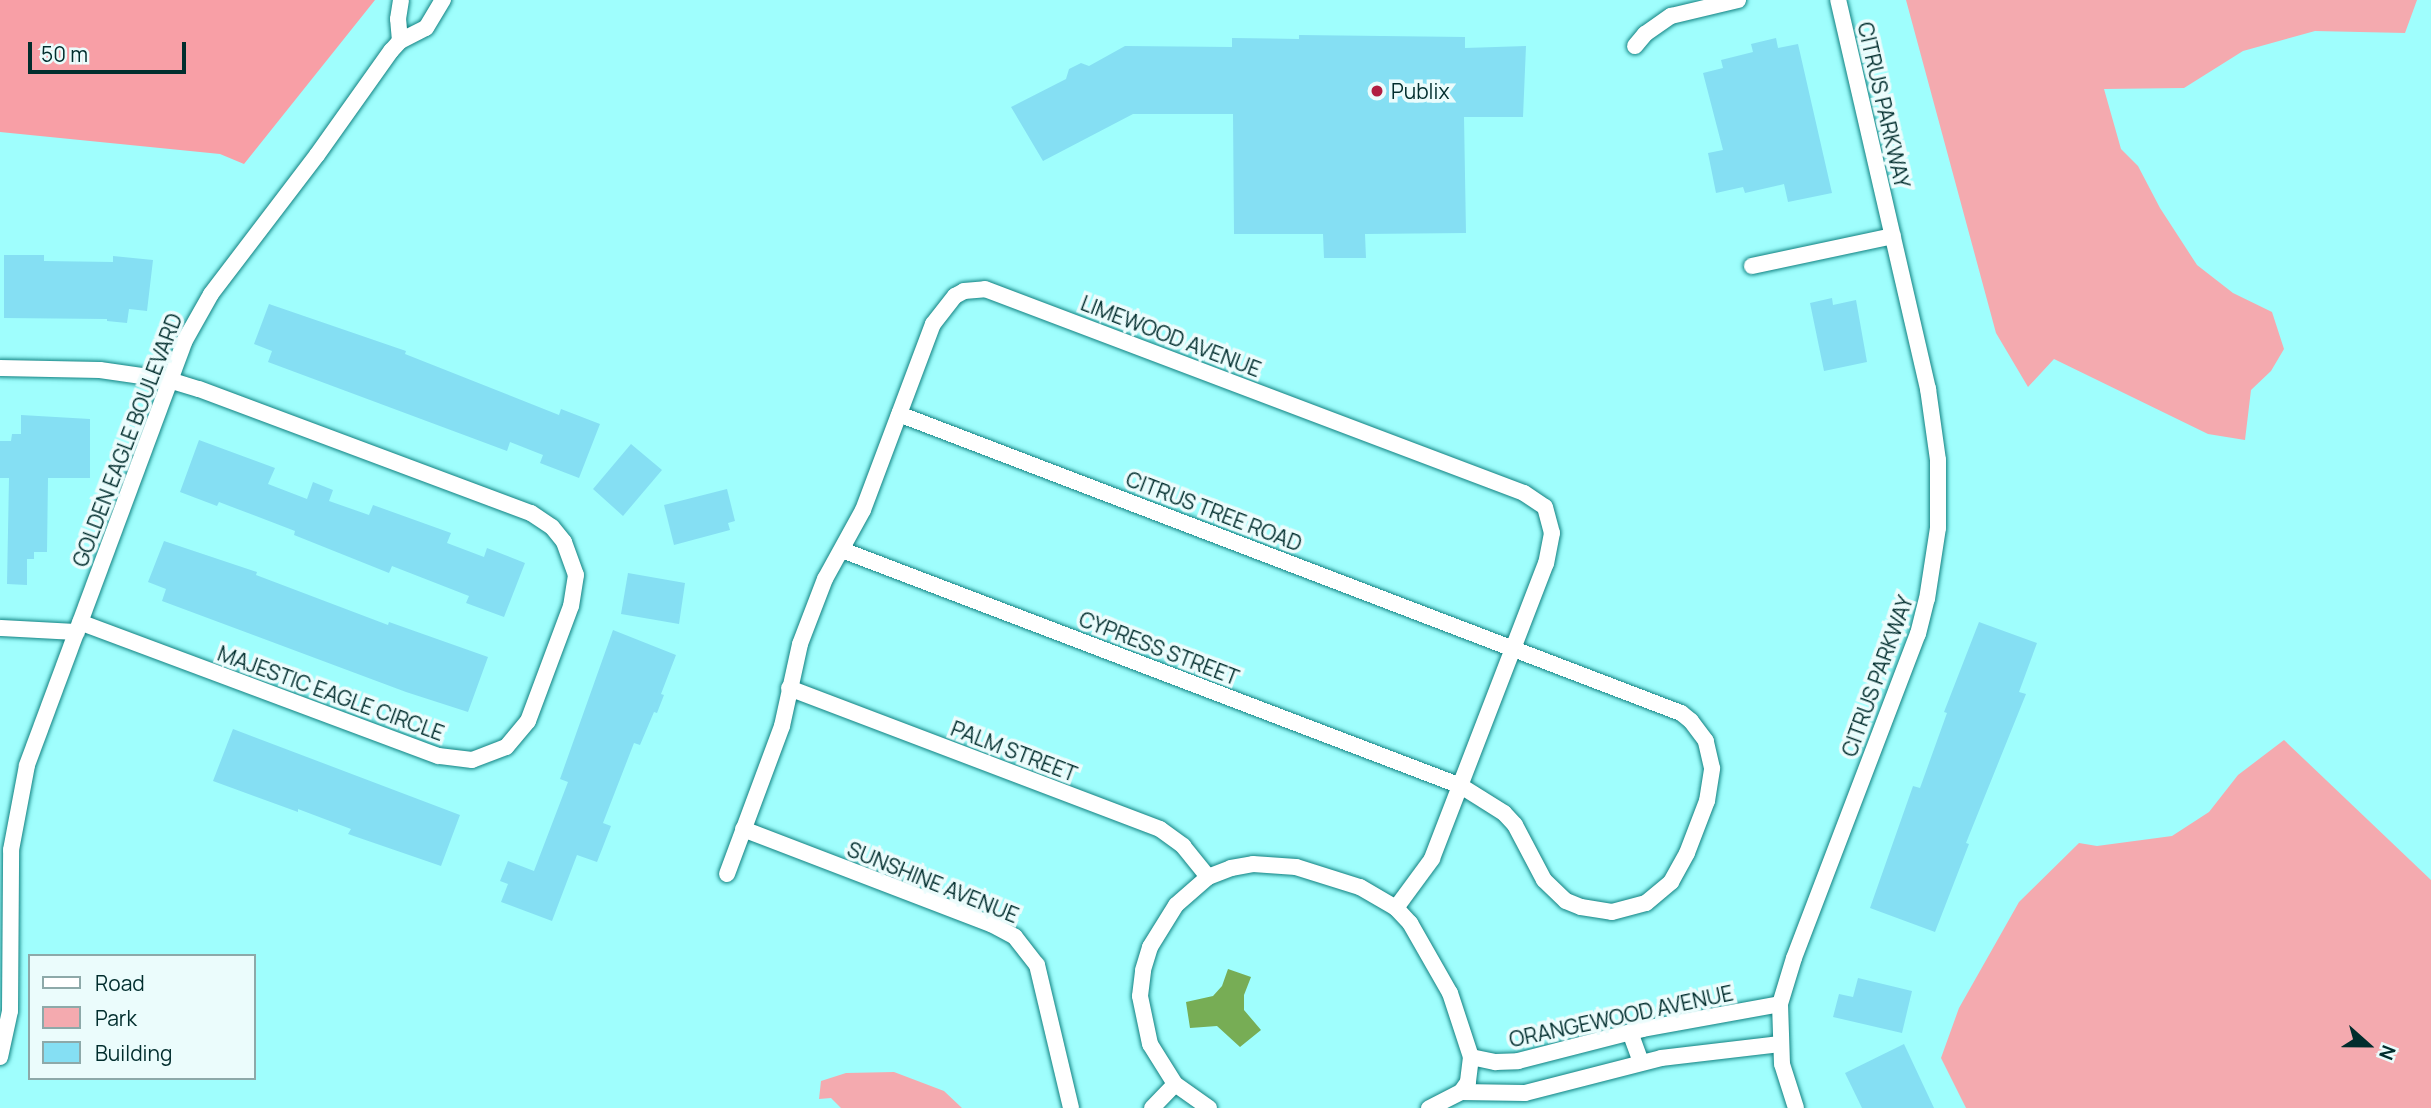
<!DOCTYPE html>
<html>
<head>
<meta charset="utf-8">
<style>
  body { margin:0 }
  #map { position:relative; width:2431px; height:1108px; overflow:hidden; background:#9ffefd; font-family:Manrope,sans-serif }
  div>[style] { position:absolute }
  [style*='--x'] { left:calc(var(--x)*1px); top:calc(var(--y)*1px); width:calc(var(--w)*1px); rotate:calc(var(--a)*1deg) }
  .green>* { inset:0; background:#f4aaaf }
  .forest>* { inset:0; background:#f89fa6 }
  .water>* { inset:0; background:#77ad55 }
  .building>* { inset:0; background:#85dff3 }
  .roads { filter:drop-shadow(0 0 2px #118181) drop-shadow(0 0 2px #118181) }
  .minor>* { height:16px; margin:-8px; padding:0 8px; transform-origin:8px; border-radius:8px; background:#fff }
  .dots>* { width:19px; height:19px; translate:-50% -50%; box-sizing:border-box; border:4px solid #ebfcfc; border-radius:50% }
  span { translate:-50% -50%; white-space:nowrap; text-align:center; line-height:1.15; -webkit-text-stroke:7px #ebfcfc; paint-order:stroke }
  .poi-label { font-size:21px; color:#012d2d }
  .left { translate:0 -50%; text-align:left }
  .street-label { font-size:21px; color:#012d2d }
  .legend { position:absolute; left:28px; top:954px; width:228px; height:126px; box-sizing:border-box; background:#ebfcfc; border:2px solid #8da9a9; margin:0; padding:9px 12px; list-style:none; font-size:21px; color:#012d2d }
  .legend li { display:flex; align-items:center; gap:14px; height:35px }
  .legend b { width:35px; border:2px solid #8da9a9 }
  .north { position:absolute; left:2333px; top:1010px; width:70px; height:70px; -webkit-text-stroke:5px #ebfcfc; paint-order:stroke; rotate:111deg; font-size:19px; font-weight:700; line-height:28px; text-align:center; color:#012d2d }
  .north::after { content:''; display:block; margin:auto; width:24px; height:32px; background:#012d2d; clip-path:polygon(50% 0,100% 100%,50% 72%,0 100%) }
  .scale { position:absolute; left:28px; top:42px; width:158px; height:32px; box-sizing:border-box; border:4px solid #012d2d; border-top:0; padding-left:9px; font-size:21px; line-height:24px; white-space:nowrap; color:#012d2d; -webkit-text-stroke:5px #ebfcfc; paint-order:stroke }
</style>
</head>
<body>
<div id="map">
  <div class="green">
    <div style="clip-path:polygon(1906px 0,2417px 0,2405px 33px,2315px 31px,2243px 51px,2184px 88px,2104px 89px,2121px 149px,2138px 166px,2160px 208px,2197px 265px,2233px 293px,2272px 312px,2284px 349px,2271px 371px,2251px 390px,2245px 440px,2208px 434px,2054px 359px,2028px 387px,1996px 333px)"></div>
    <div style="clip-path:polygon(2284px 740px,2431px 880px,2431px 1108px,1966px 1108px,1941px 1058px,1959px 1008px,2019px 902px,2079px 843px,2097px 846px,2172px 836px,2209px 812px,2238px 775px)"></div>
    <div style="clip-path:polygon(894px 1072px,944px 1091px,962px 1108px,841px 1108px,831px 1098px,819px 1099px,821px 1081px,846px 1073px)"></div>
  </div>
  <div class="forest">
    <div style="clip-path:polygon(0 0,375px 0,244px 164px,220px 154px,0 132px)"></div>
  </div>
  <div class="water">
    <div style="clip-path:polygon(1228px 969px,1251px 977px,1244px 995px,1244px 1010px,1261px 1030px,1240px 1047px,1217px 1026px,1190px 1028px,1186px 1002px,1213px 996px,1222px 986px)"></div>
  </div>
  <div class="building">
    <div style="clip-path:polygon(1299px 35px,1465px 37px,1465px 48px,1526px 46px,1523px 117px,1464px 117px,1466px 233px,1365px 234px,1366px 258px,1324px 258px,1323px 234px,1234px 234px,1233px 114px,1133px 114px,1043px 161px,1011px 107px,1066px 79px,1069px 69px,1081px 63px,1089px 66px,1125px 46px,1232px 47px,1232px 38px,1299px 39px)"></div>
    <div style="clip-path:polygon(1776px 38px,1778px 48px,1798px 44px,1832px 193px,1788px 202px,1784px 184px,1745px 193px,1743px 187px,1716px 193px,1708px 153px,1723px 150px,1703px 73px,1723px 68px,1721px 60px,1753px 52px,1751px 44px)"></div>
    <div style="clip-path:polygon(4px 255px,44px 255px,44px 261px,113px 262px,113px 256px,153px 260px,147px 311px,129px 309px,127px 323px,107px 321px,107px 319px,4px 318px)"></div>
    <div style="clip-path:polygon(1832px 298px,1833px 305px,1856px 300px,1867px 362px,1824px 371px,1810px 303px)"></div>
    <div style="clip-path:polygon(269px 304px,406px 351px,405px 354px,559px 415px,561px 409px,600px 424px,579px 478px,540px 463px,543px 455px,510px 442px,507px 451px,268px 362px,272px 351px,254px 344px)"></div>
    <div style="clip-path:polygon(21px 415px,90px 419px,90px 478px,48px 478px,47px 552px,34px 552px,34px 559px,27px 559px,27px 585px,7px 584px,9px 478px,0 478px,0 441px,11px 441px,12px 434px,21px 434px)"></div>
    <div style="clip-path:polygon(199px 440px,275px 468px,268px 484px,307px 499px,313px 482px,333px 490px,329px 501px,369px 515px,373px 505px,451px 533px,447px 543px,484px 557px,487px 548px,525px 563px,504px 617px,466px 603px,469px 596px,392px 566px,389px 573px,294px 535px,295px 531px,219px 502px,217px 506px,180px 492px)"></div>
    <div style="clip-path:polygon(631px 444px,662px 470px,623px 516px,593px 489px)"></div>
    <div style="clip-path:polygon(727px 489px,735px 521px,728px 523px,730px 530px,674px 545px,664px 505px)"></div>
    <div style="clip-path:polygon(164px 541px,257px 572px,256px 575px,388px 625px,389px 622px,488px 657px,468px 712px,406px 692px,162px 601px,166px 589px,148px 582px)"></div>
    <div style="clip-path:polygon(628px 573px,685px 583px,679px 624px,621px 614px)"></div>
    <div style="clip-path:polygon(1979px 622px,2037px 643px,2019px 692px,2026px 694px,1966px 843px,1969px 844px,1935px 932px,1870px 908px,1913px 786px,1920px 788px,1947px 713px,1944px 712px)"></div>
    <div style="clip-path:polygon(613px 630px,676px 655px,661px 694px,664px 695px,657px 713px,654px 712px,640px 745px,634px 743px,603px 823px,611px 826px,597px 862px,577px 855px,552px 921px,501px 902px,508px 884px,500px 881px,508px 861px,534px 871px,568px 782px,560px 779px)"></div>
    <div style="clip-path:polygon(233px 729px,460px 815px,441px 866px,348px 834px,351px 829px,298px 809px,298px 812px,213px 781px)"></div>
    <div style="clip-path:polygon(1858px 978px,1912px 991px,1902px 1033px,1833px 1017px,1839px 994px,1853px 997px)"></div>
    <div style="clip-path:polygon(1904px 1044px,1934px 1108px,1862px 1108px,1845px 1073px)"></div>
  </div>
  <div class="roads">
    <div class="minor">
      <div style="--x:400;--y:41;--w:22;--a:-95"></div>
      <div style="--x:398;--y:19;--w:19;--a:-81"></div>
      <div style="--x:1635;--y:46;--w:16;--a:-50"></div>
      <div style="--x:1645;--y:34;--w:32;--a:-35"></div>
      <div style="--x:1671;--y:16;--w:69;--a:-13.4"></div>
      <div style="--x:1752;--y:266;--w:144;--a:-12"></div>
      <div style="--x:0;--y:368;--w:100;--a:1.1"></div>
      <div style="--x:100;--y:370;--w:70;--a:8.2"></div>
      <div style="--x:169;--y:380;--w:31;--a:17"></div>
      <div style="--x:199;--y:389;--w:354;--a:20.5"></div>
      <div style="--x:531;--y:513;--w:25;--a:34"></div>
      <div style="--x:552;--y:527;--w:19;--a:51"></div>
      <div style="--x:564;--y:542;--w:35;--a:70"></div>
      <div style="--x:576;--y:575;--w:31;--a:99"></div>
      <div style="--x:571;--y:606;--w:123;--a:110.5"></div>
      <div style="--x:528;--y:721;--w:34;--a:130"></div>
      <div style="--x:506;--y:747;--w:36;--a:159"></div>
      <div style="--x:472;--y:760;--w:34;--a:-173"></div>
      <div style="--x:438;--y:756;--w:382;--a:-159.5"></div>
      <div style="--x:842;--y:550;--w:662;--a:20.87"></div>
      <div style="--x:1461;--y:786;--w:51;--a:32.1"></div>
      <div style="--x:1504;--y:813;--w:16;--a:47"></div>
      <div style="--x:1515;--y:825;--w:62;--a:62.2"></div>
      <div style="--x:1544;--y:880;--w:30;--a:44"></div>
      <div style="--x:1566;--y:901;--w:16;--a:22"></div>
      <div style="--x:1581;--y:907;--w:31;--a:9"></div>
      <div style="--x:1612;--y:912;--w:35;--a:-15"></div>
      <div style="--x:1646;--y:903;--w:33;--a:-40"></div>
      <div style="--x:1671;--y:882;--w:33;--a:-61"></div>
      <div style="--x:1687;--y:853;--w:56;--a:-69"></div>
      <div style="--x:1707;--y:801;--w:33;--a:-81"></div>
      <div style="--x:1712;--y:768;--w:28;--a:-103"></div>
      <div style="--x:1706;--y:741;--w:25;--a:-127"></div>
      <div style="--x:1691;--y:721;--w:13;--a:-141"></div>
      <div style="--x:1681;--y:713;--w:837;--a:-159.08"></div>
      <div style="--x:0;--y:628;--w:77;--a:3"></div>
      <div style="--x:789;--y:688;--w:397;--a:20.8"></div>
      <div style="--x:1160;--y:829;--w:29;--a:36"></div>
      <div style="--x:1183;--y:846;--w:40;--a:51"></div>
      <div style="--x:743;--y:829;--w:266;--a:21"></div>
      <div style="--x:991;--y:924;--w:27;--a:28"></div>
      <div style="--x:1015;--y:937;--w:36;--a:52"></div>
      <div style="--x:1037;--y:965;--w:147;--a:76.6"></div>
      <div style="--x:727;--y:874;--w:158;--a:-69.6"></div>
      <div style="--x:782;--y:726;--w:84;--a:-77.6"></div>
      <div style="--x:800;--y:644;--w:70;--a:-69"></div>
      <div style="--x:825;--y:579;--w:79;--a:-61.2"></div>
      <div style="--x:863;--y:510;--w:199;--a:-69.4"></div>
      <div style="--x:933;--y:324;--w:36;--a:-52"></div>
      <div style="--x:955;--y:296;--w:10;--a:-29"></div>
      <div style="--x:964;--y:291;--w:21;--a:-5"></div>
      <div style="--x:985;--y:289;--w:576;--a:20.73"></div>
      <div style="--x:1524;--y:493;--w:25;--a:34"></div>
      <div style="--x:1545;--y:507;--w:27;--a:75"></div>
      <div style="--x:1552;--y:533;--w:31;--a:101"></div>
      <div style="--x:1546;--y:563;--w:317;--a:111.1"></div>
      <div style="--x:1432;--y:859;--w:61;--a:126.3"></div>
      <div style="--x:1630;--y:1032;--w:32;--a:70"></div>
      <div style="--x:0;--y:1057;--w:47;--a:-77.7"></div>
      <div style="--x:10;--y:1011;--w:161;--a:-89.6"></div>
      <div style="--x:11;--y:850;--w:86;--a:-79.3"></div>
      <div style="--x:27;--y:765;--w:451;--a:-69.6"></div>
      <div style="--x:184;--y:342;--w:55;--a:-60.6"></div>
      <div style="--x:211;--y:294;--w:175;--a:-52.7"></div>
      <div style="--x:317;--y:155;--w:128;--a:-54.6"></div>
      <div style="--x:391;--y:51;--w:13;--a:-48"></div>
      <div style="--x:400;--y:41;--w:29;--a:-27"></div>
      <div style="--x:426;--y:28;--w:33;--a:-59"></div>
      <div style="--x:1471;--y:1057;--w:25;--a:12"></div>
      <div style="--x:1495;--y:1062;--w:23;--a:-2"></div>
      <div style="--x:1518;--y:1061;--w:129;--a:-14.4"></div>
      <div style="--x:1643;--y:1029;--w:139;--a:-10.3"></div>
      <div style="--x:1461;--y:1092;--w:64;--a:0.9"></div>
      <div style="--x:1525;--y:1093;--w:140;--a:-14.4"></div>
      <div style="--x:1661;--y:1058;--w:120;--a:-6.7"></div>
      <div style="--x:1152;--y:1108;--w:33;--a:-46"></div>
      <div style="--x:1209;--y:1108;--w:42;--a:-144.8"></div>
      <div style="--x:1175;--y:1084;--w:47;--a:-122"></div>
      <div style="--x:1150;--y:1044;--w:49;--a:-101.8"></div>
      <div style="--x:1140;--y:996;--w:26;--a:-83"></div>
      <div style="--x:1143;--y:970;--w:24;--a:-73"></div>
      <div style="--x:1150;--y:947;--w:49;--a:-58.2"></div>
      <div style="--x:1176;--y:905;--w:43;--a:-41.2"></div>
      <div style="--x:1208;--y:877;--w:25;--a:-21"></div>
      <div style="--x:1231;--y:868;--w:22;--a:-10"></div>
      <div style="--x:1253;--y:864;--w:43;--a:4"></div>
      <div style="--x:1296;--y:867;--w:67;--a:17.4"></div>
      <div style="--x:1360;--y:887;--w:42;--a:30.3"></div>
      <div style="--x:1396;--y:908;--w:21;--a:47"></div>
      <div style="--x:1410;--y:923;--w:81;--a:60.3"></div>
      <div style="--x:1450;--y:993;--w:67;--a:71.8"></div>
      <div style="--x:1471;--y:1057;--w:25;--a:97"></div>
      <div style="--x:1468;--y:1082;--w:12;--a:125"></div>
      <div style="--x:1461;--y:1092;--w:36;--a:153"></div>
      <div style="--x:1796;--y:1108;--w:46;--a:-107.7"></div>
      <div style="--x:1782;--y:1064;--w:60;--a:-91.9"></div>
      <div style="--x:1780;--y:1004;--w:48;--a:-73.1"></div>
      <div style="--x:1794;--y:958;--w:347;--a:-69.1"></div>
      <div style="--x:1918;--y:634;--w:36;--a:-76"></div>
      <div style="--x:1927;--y:599;--w:72;--a:-81.2"></div>
      <div style="--x:1938;--y:528;--w:68;--a:-90"></div>
      <div style="--x:1938;--y:460;--w:72;--a:-98"></div>
      <div style="--x:1928;--y:389;--w:399;--a:-103"></div>
    </div>
  </div>
  <div class="dots">
    <div style="left:1377px;top:91px;background:#b11e41"></div>
  </div>
  <div class="poi-label">
    <span class="left" style="left:1391px;top:91px">Publix</span>
  </div>
  <div class="street-label">
    <span style="left:1884px;top:105px;rotate:77deg">CITRUS PARKWAY</span>
    <span style="left:1171px;top:336px;rotate:21deg">LIMEWOOD AVENUE</span>
    <span style="left:127px;top:440px;rotate:-69deg">GOLDEN EAGLE BOULEVARD</span>
    <span style="left:1214px;top:511px;rotate:21deg">CITRUS TREE ROAD</span>
    <span style="left:1159px;top:648px;rotate:21deg">CYPRESS STREET</span>
    <span style="left:1877px;top:676px;rotate:-70deg">CITRUS PARKWAY</span>
    <span style="left:331px;top:693px;rotate:20deg">MAJESTIC EAGLE CIRCLE</span>
    <span style="left:1014px;top:751px;rotate:21deg">PALM STREET</span>
    <span style="left:933px;top:882px;rotate:22deg">SUNSHINE AVENUE</span>
    <span style="left:1621px;top:1016px;rotate:-12deg">ORANGEWOOD AVENUE</span>
  </div>
  <ul class="legend">
  <li><b style="height:9px;background:#fff"></b>Road</li>
  <li><b style="height:19px;background:#f4aaaf"></b>Park</li>
  <li><b style="height:19px;background:#85dff3"></b>Building</li>
  </ul>
  <div class="north">N</div>
  <div class="scale">50 m</div>
</div>
</body>
</html>
